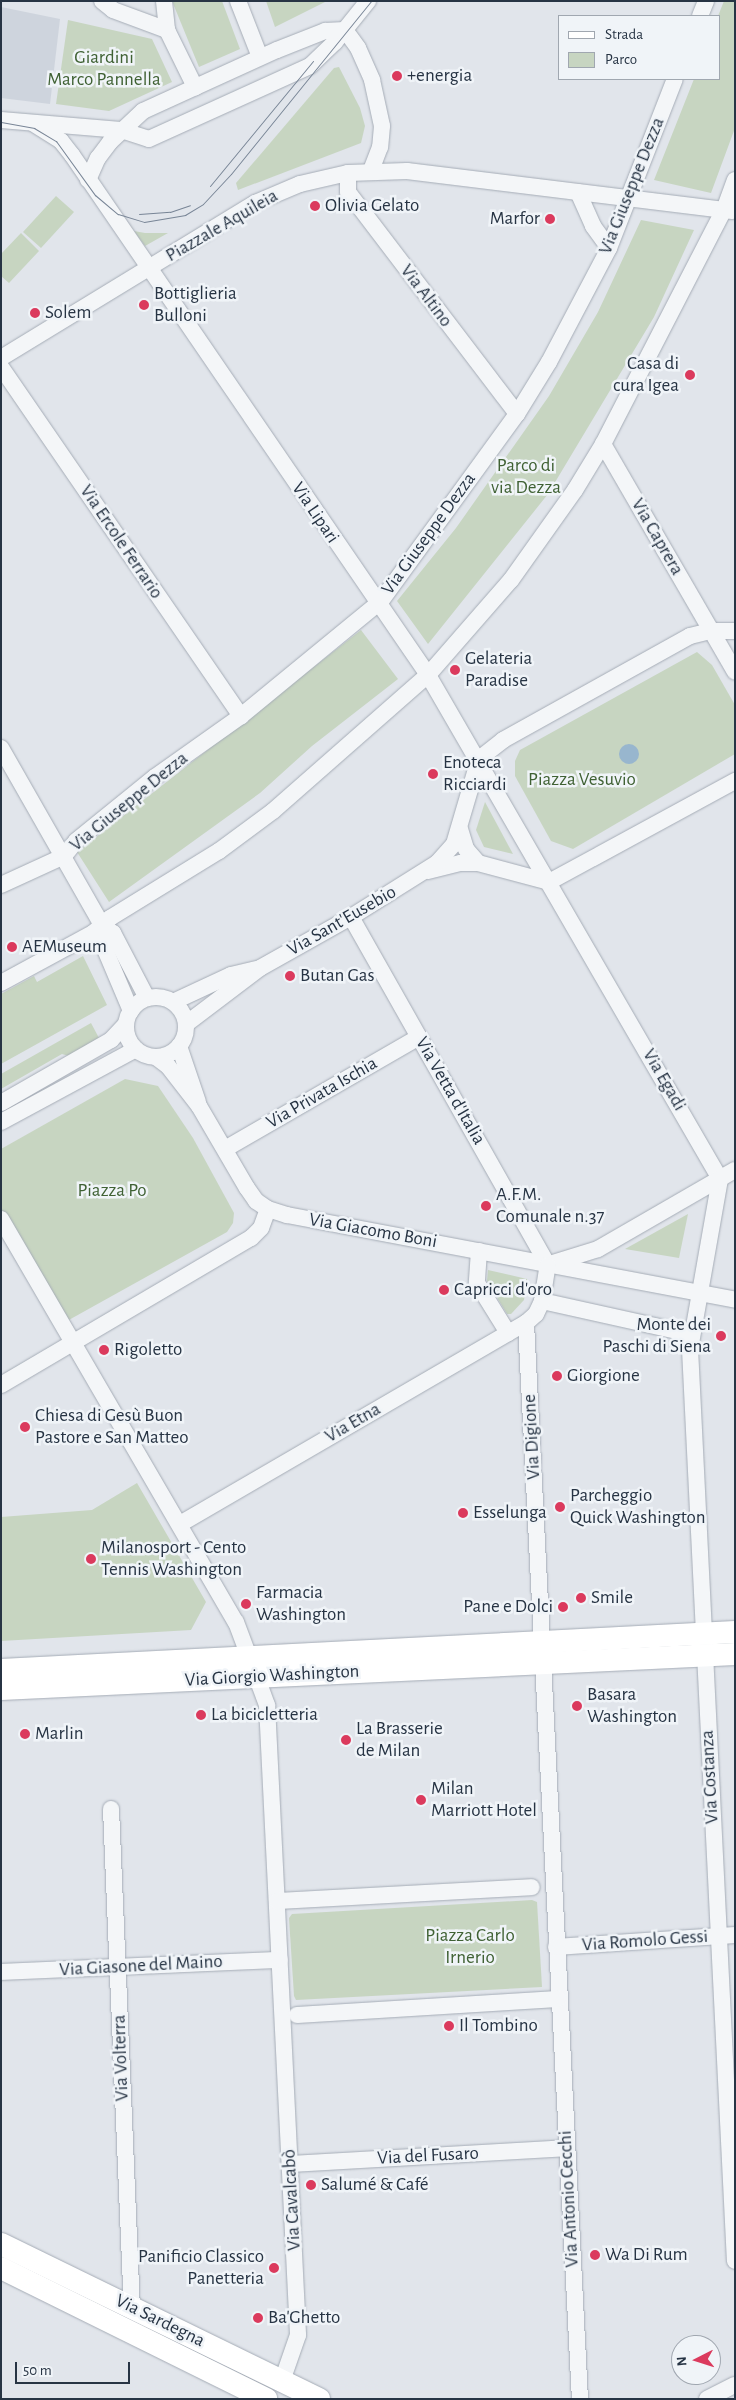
<!DOCTYPE html>
<html>
<head>
<meta charset="utf-8">
<style>
  body { margin:0 }
  #map { position:relative; width:736px; height:2400px; overflow:hidden; background:#e1e5eb; font-family:"Alegreya Sans",sans-serif }
  div>[style] { position:absolute }
  [style*='--x'] { left:calc(var(--x)*1px); top:calc(var(--y)*1px); width:calc(var(--w)*1px); rotate:calc(var(--a)*1deg) }
  .built>* { inset:0; background:#ced4dd }
  .green>* { inset:0; background:#c7d5c1 }
  .water>* { inset:0; background:#98b6ce }
  .round { border-radius:50% }
  .roads { filter:drop-shadow(0 0 1px #a5acb6) drop-shadow(0 0 1px #a5acb6) }
  .street>* { height:16px; margin:-8px; padding:0 8px; transform-origin:8px; border-radius:8px; background:#f4f6f8 }
  .street>.ring { margin:-8px; padding:0; box-sizing:content-box; background:none; border:16px solid #f4f6f8; border-radius:50% }
  .secondary>* { height:22px; margin:-11px; padding:0 11px; transform-origin:11px; border-radius:11px; background:#fff }
  .tram>* { height:1px; margin:-0.5px; padding:0 0.5px; transform-origin:0.5px; border-radius:0.5px; background:#788596 }
  .dots>* { width:14px; height:14px; translate:-50% -50%; box-sizing:border-box; border:2px solid #f0f4f8; border-radius:50% }
  span { translate:-50% -50%; white-space:nowrap; text-align:center; line-height:1.15; -webkit-text-stroke:5px #f0f4f8; paint-order:stroke }
  .park-label { font-size:19px; color:#3f6133 }
  .poi-label { font-size:19px; color:#273444 }
  .left { translate:0 -50%; text-align:left }
  .right { translate:-100% -50%; text-align:right }
  .street-label { font-size:19px; color:#273444 }
  .frame { position:absolute; inset:0; border:2px solid #273444; pointer-events:none }
  .legend { position:absolute; left:558px; top:15px; width:162px; height:65px; box-sizing:border-box; background:#f0f4f8; border:1px solid #a0a7b0; margin:0; padding:6px 9px; list-style:none; font-size:15px; color:#273444 }
  .legend li { display:flex; align-items:center; gap:10px; height:25px }
  .legend b { width:25px; border:1px solid #a0a7b0 }
  .north { position:absolute; left:671px; top:2335px; width:50px; height:50px; box-sizing:border-box; background:#f0f4f8; border:1px solid #a0a7b0; border-radius:50%; rotate:265deg; font-size:14px; font-weight:700; line-height:20px; text-align:center; color:#273444 }
  .north::after { content:''; display:block; margin:auto; width:18px; height:22px; background:#db3a5d; clip-path:polygon(50% 0,100% 100%,50% 72%,0 100%) }
  .scale { position:absolute; left:15px; top:2362px; width:115px; height:22px; box-sizing:border-box; border:2px solid #273444; border-top:0; padding-left:6px; font-size:15px; line-height:18px; white-space:nowrap; color:#273444; -webkit-text-stroke:4px #f0f4f8; paint-order:stroke }
</style>
</head>
<body>
<div id="map">
  <div class="built">
    <div style="clip-path:polygon(1px 7px,60px 19px,50px 104px,1px 98px)"></div>
  </div>
  <div class="green">
    <div style="clip-path:polygon(172px 1px,222px 1px,240px 49px,199px 67px)"></div>
    <div style="clip-path:polygon(266px 1px,327px 1px,275px 27px)"></div>
    <div style="clip-path:polygon(724px 1px,735px 1px,735px 128px,711px 193px,654px 180px,694px 79px,720px 79px,718px 16px)"></div>
    <div style="clip-path:polygon(68px 20px,152px 39px,172px 82px,109px 111px,56px 104px)"></div>
    <div style="clip-path:polygon(339px 67px,360px 108px,365px 126px,361px 143px,238px 190px,236px 183px,334px 68px)"></div>
    <div style="clip-path:polygon(56px 196px,74px 212px,41px 248px,23px 232px)"></div>
    <div style="clip-path:polygon(641px 220px,694px 230px,654px 317px,548px 494px,428px 644px,397px 601px,456px 528px,549px 396px,598px 312px)"></div>
    <div style="clip-path:polygon(134px 231px,145px 233px,168px 233px,145px 246px)"></div>
    <div style="clip-path:polygon(21px 233px,39px 251px,9px 283px,1px 276px,1px 254px)"></div>
    <div style="clip-path:polygon(361px 630px,398px 679px,312px 746px,260px 793px,109px 902px,77px 852px)"></div>
    <div style="clip-path:polygon(697px 652px,712px 665px,735px 705px,735px 754px,573px 849px,551px 841px,515px 776px,515px 761px,520px 750px)"></div>
    <div style="clip-path:polygon(485px 802px,513px 854px,484px 847px,476px 830px)"></div>
    <div style="clip-path:polygon(83px 956px,107px 1005px,1px 1064px,1px 994px,34px 976px,37px 982px)"></div>
    <div style="clip-path:polygon(91px 1023px,99px 1038px,69px 1056px,62px 1054px,1px 1089px,1px 1074px)"></div>
    <div style="clip-path:polygon(125px 1079px,158px 1086px,193px 1138px,234px 1213px,233px 1223px,227px 1232px,67px 1321px,1px 1209px,1px 1149px)"></div>
    <div style="clip-path:polygon(688px 1214px,679px 1258px,625px 1249px)"></div>
    <div style="clip-path:polygon(488px 1270px,527px 1279px,524px 1300px,511px 1314px,507px 1314px,487px 1281px)"></div>
    <div style="clip-path:polygon(137px 1483px,206px 1602px,191px 1630px,1px 1641px,1px 1517px,92px 1510px)"></div>
    <div style="clip-path:polygon(532px 1900px,537px 1902px,542px 1987px,296px 2000px,294px 1996px,289px 1918px,292px 1914px)"></div>
  </div>
  <div class="water">
    <div class="round" style="left:619px;top:744px;width:20px;height:20px"></div>
  </div>
  <div class="roads">
    <div class="street">
      <div style="--x:102;--y:1;--w:14;--a:39"></div>
      <div style="--x:113;--y:10;--w:58;--a:20.3"></div>
      <div style="--x:164;--y:1;--w:29;--a:84"></div>
      <div style="--x:167;--y:30;--w:64;--a:63.8"></div>
      <div style="--x:238;--y:1;--w:60;--a:68.6"></div>
      <div style="--x:700;--y:16;--w:16;--a:-68"></div>
      <div style="--x:345;--y:30;--w:22;--a:54"></div>
      <div style="--x:358;--y:48;--w:35;--a:66"></div>
      <div style="--x:372;--y:80;--w:47;--a:77.7"></div>
      <div style="--x:382;--y:126;--w:21;--a:95"></div>
      <div style="--x:380;--y:147;--w:25;--a:111"></div>
      <div style="--x:1;--y:120;--w:120;--a:4.8"></div>
      <div style="--x:121;--y:130;--w:29;--a:18"></div>
      <div style="--x:149;--y:139;--w:177;--a:-24.4"></div>
      <div style="--x:310;--y:66;--w:35;--a:-44"></div>
      <div style="--x:335;--y:42;--w:53;--a:-51.2"></div>
      <div style="--x:34;--y:124;--w:32;--a:32"></div>
      <div style="--x:61;--y:141;--w:18;--a:52"></div>
      <div style="--x:72;--y:155;--w:630;--a:55.6"></div>
      <div style="--x:428;--y:675;--w:582;--a:59.91"></div>
      <div style="--x:720;--y:1179;--w:173;--a:100"></div>
      <div style="--x:690;--y:1349;--w:913;--a:87.18"></div>
      <div style="--x:348;--y:173;--w:19;--a:90"></div>
      <div style="--x:348;--y:192;--w:279;--a:52.7"></div>
      <div style="--x:88;--y:180;--w:24;--a:-66"></div>
      <div style="--x:98;--y:158;--w:20;--a:-53"></div>
      <div style="--x:110;--y:142;--w:45;--a:-43.2"></div>
      <div style="--x:143;--y:111;--w:147;--a:-24.5"></div>
      <div style="--x:277;--y:50;--w:52;--a:-21.6"></div>
      <div style="--x:325;--y:31;--w:20;--a:-3"></div>
      <div style="--x:578;--y:192;--w:37;--a:66"></div>
      <div style="--x:593;--y:226;--w:27;--a:54"></div>
      <div style="--x:1;--y:358;--w:298;--a:-31.4"></div>
      <div style="--x:255;--y:203;--w:49;--a:-22.9"></div>
      <div style="--x:300;--y:184;--w:49;--a:-12.9"></div>
      <div style="--x:348;--y:173;--w:59;--a:-1.9"></div>
      <div style="--x:407;--y:171;--w:328;--a:7"></div>
      <div style="--x:1;--y:367;--w:424;--a:55.5"></div>
      <div style="--x:603;--y:444;--w:263;--a:59.9"></div>
      <div style="--x:1;--y:748;--w:206;--a:60.3"></div>
      <div style="--x:460;--y:829;--w:21;--a:73"></div>
      <div style="--x:466;--y:849;--w:18;--a:49"></div>
      <div style="--x:428;--y:871;--w:34;--a:-14"></div>
      <div style="--x:461;--y:863;--w:17;--a:0"></div>
      <div style="--x:478;--y:863;--w:73;--a:15"></div>
      <div style="--x:549;--y:882;--w:212;--a:-28.5"></div>
      <div style="--x:1;--y:885;--w:69;--a:-24.7"></div>
      <div style="--x:64;--y:856;--w:19;--a:-51"></div>
      <div style="--x:76;--y:841;--w:102;--a:-39"></div>
      <div style="--x:155;--y:777;--w:105;--a:-35.3"></div>
      <div style="--x:241;--y:716;--w:181;--a:-39.4"></div>
      <div style="--x:381;--y:601;--w:231;--a:-54"></div>
      <div style="--x:517;--y:414;--w:61;--a:-58.4"></div>
      <div style="--x:549;--y:362;--w:129;--a:-62.2"></div>
      <div style="--x:609;--y:248;--w:181;--a:-68.7"></div>
      <div style="--x:351;--y:917;--w:400;--a:60.5"></div>
      <div style="--x:103;--y:927;--w:13;--a:99"></div>
      <div style="--x:101;--y:940;--w:77;--a:67.1"></div>
      <div style="--x:103;--y:927;--w:12;--a:31"></div>
      <div style="--x:113;--y:933;--w:73;--a:62.4"></div>
      <div style="--x:1;--y:983;--w:105;--a:-28.5"></div>
      <div style="--x:93;--y:933;--w:23;--a:-41"></div>
      <div style="--x:110;--y:918;--w:128;--a:-31.6"></div>
      <div style="--x:219;--y:851;--w:67;--a:-36.5"></div>
      <div style="--x:273;--y:811;--w:206;--a:-41.3"></div>
      <div style="--x:428;--y:675;--w:126;--a:-48.9"></div>
      <div style="--x:511;--y:580;--w:110;--a:-54.6"></div>
      <div style="--x:575;--y:490;--w:54;--a:-58.7"></div>
      <div style="--x:603;--y:444;--w:263;--a:-62.7"></div>
      <div style="--x:724;--y:210;--w:32;--a:-70"></div>
      <div class="ring" style="left:126px;top:997px;width:44px;height:44px"></div>
      <div style="--x:173;--y:1002;--w:64;--a:-25"></div>
      <div style="--x:231;--y:975;--w:26;--a:-13"></div>
      <div style="--x:186;--y:1024;--w:93;--a:-37.1"></div>
      <div style="--x:260;--y:968;--w:104;--a:-29.3"></div>
      <div style="--x:351;--y:917;--w:102;--a:-32.1"></div>
      <div style="--x:437;--y:863;--w:25;--a:-48"></div>
      <div style="--x:454;--y:844;--w:89;--a:-73.6"></div>
      <div style="--x:479;--y:759;--w:31;--a:-38"></div>
      <div style="--x:503;--y:740;--w:214;--a:-29.1"></div>
      <div style="--x:690;--y:636;--w:21;--a:-14"></div>
      <div style="--x:710;--y:631;--w:25;--a:0"></div>
      <div style="--x:179;--y:1046;--w:59;--a:71.3"></div>
      <div style="--x:156;--y:1057;--w:15;--a:37"></div>
      <div style="--x:168;--y:1066;--w:51;--a:52.2"></div>
      <div style="--x:199;--y:1106;--w:95;--a:59.7"></div>
      <div style="--x:247;--y:1188;--w:16;--a:55"></div>
      <div style="--x:256;--y:1201;--w:14;--a:34"></div>
      <div style="--x:268;--y:1209;--w:20;--a:18"></div>
      <div style="--x:287;--y:1215;--w:456;--a:10.7"></div>
      <div style="--x:1;--y:1103;--w:127;--a:-29.8"></div>
      <div style="--x:111;--y:1040;--w:22;--a:-47"></div>
      <div style="--x:1;--y:1122;--w:153;--a:-28.4"></div>
      <div style="--x:225;--y:1149;--w:224;--a:-30"></div>
      <div style="--x:1;--y:1219;--w:467;--a:59.8"></div>
      <div style="--x:236;--y:1622;--w:89;--a:69.5"></div>
      <div style="--x:267;--y:1705;--w:631;--a:87.18"></div>
      <div style="--x:298;--y:2335;--w:49;--a:109.2"></div>
      <div style="--x:479;--y:1251;--w:32;--a:94"></div>
      <div style="--x:477;--y:1283;--w:59;--a:58.2"></div>
      <div style="--x:550;--y:1264;--w:50;--a:-17.4"></div>
      <div style="--x:598;--y:1249;--w:158;--a:-30"></div>
      <div style="--x:542;--y:1301;--w:153;--a:12.5"></div>
      <div style="--x:526;--y:1323;--w:1077;--a:87.13"></div>
      <div style="--x:1;--y:1385;--w:290;--a:-30.5"></div>
      <div style="--x:251;--y:1238;--w:14;--a:-45"></div>
      <div style="--x:261;--y:1228;--w:20;--a:-70"></div>
      <div style="--x:180;--y:1524;--w:400;--a:-30.2"></div>
      <div style="--x:526;--y:1323;--w:13;--a:-42"></div>
      <div style="--x:536;--y:1314;--w:14;--a:-65"></div>
      <div style="--x:542;--y:1301;--w:36;--a:-81"></div>
      <div style="--x:111;--y:1809;--w:499;--a:87.6"></div>
      <div style="--x:277;--y:1901;--w:255;--a:-3.1"></div>
      <div style="--x:556;--y:1947;--w:179;--a:-3.8"></div>
      <div style="--x:1;--y:1972;--w:279;--a:-2.5"></div>
      <div style="--x:297;--y:2015;--w:261;--a:-3.5"></div>
      <div style="--x:290;--y:2164;--w:276;--a:-3.3"></div>
      <div style="--x:707;--y:2399;--w:31;--a:-27"></div>
    </div>
    <div class="secondary">
      <div style="--x:1;--y:1670;--w:735;--a:-2.96"></div>
      <div style="--x:1;--y:1689;--w:735;--a:-2.73"></div>
      <div style="--x:1;--y:2244;--w:354;--a:26"></div>
      <div style="--x:1;--y:2268;--w:296;--a:26.3"></div>
    </div>
  </div>
  <div class="tram">
    <div style="--x:1;--y:122;--w:34;--a:10"></div>
    <div style="--x:34;--y:128;--w:26;--a:31"></div>
    <div style="--x:56;--y:141;--w:67;--a:54.2"></div>
    <div style="--x:95;--y:195;--w:30;--a:40"></div>
    <div style="--x:118;--y:214;--w:27;--a:17"></div>
    <div style="--x:144;--y:222;--w:42;--a:-9.7"></div>
    <div style="--x:185;--y:215;--w:21;--a:-31"></div>
    <div style="--x:203;--y:204;--w:41;--a:-47"></div>
    <div style="--x:231;--y:174;--w:223;--a:-51"></div>
    <div style="--x:210;--y:186;--w:162;--a:-50.5"></div>
    <div style="--x:139;--y:214;--w:31;--a:-4"></div>
    <div style="--x:170;--y:212;--w:21;--a:-19"></div>
  </div>
  <div class="dots">
    <div style="left:397px;top:76px;background:#db3a5d"></div>
    <div style="left:315px;top:206px;background:#db3a5d"></div>
    <div style="left:550px;top:219px;background:#db3a5d"></div>
    <div style="left:144px;top:305px;background:#db3a5d"></div>
    <div style="left:35px;top:313px;background:#db3a5d"></div>
    <div style="left:690px;top:375px;background:#db3a5d"></div>
    <div style="left:455px;top:670px;background:#db3a5d"></div>
    <div style="left:433px;top:774px;background:#db3a5d"></div>
    <div style="left:12px;top:947px;background:#db3a5d"></div>
    <div style="left:290px;top:976px;background:#db3a5d"></div>
    <div style="left:486px;top:1206px;background:#db3a5d"></div>
    <div style="left:444px;top:1290px;background:#db3a5d"></div>
    <div style="left:721px;top:1336px;background:#db3a5d"></div>
    <div style="left:104px;top:1350px;background:#db3a5d"></div>
    <div style="left:557px;top:1376px;background:#db3a5d"></div>
    <div style="left:25px;top:1427px;background:#db3a5d"></div>
    <div style="left:560px;top:1507px;background:#db3a5d"></div>
    <div style="left:463px;top:1513px;background:#db3a5d"></div>
    <div style="left:91px;top:1559px;background:#db3a5d"></div>
    <div style="left:581px;top:1598px;background:#db3a5d"></div>
    <div style="left:246px;top:1604px;background:#db3a5d"></div>
    <div style="left:563px;top:1607px;background:#db3a5d"></div>
    <div style="left:577px;top:1706px;background:#db3a5d"></div>
    <div style="left:201px;top:1715px;background:#db3a5d"></div>
    <div style="left:25px;top:1734px;background:#db3a5d"></div>
    <div style="left:346px;top:1740px;background:#db3a5d"></div>
    <div style="left:421px;top:1800px;background:#db3a5d"></div>
    <div style="left:449px;top:2026px;background:#db3a5d"></div>
    <div style="left:311px;top:2185px;background:#db3a5d"></div>
    <div style="left:595px;top:2255px;background:#db3a5d"></div>
    <div style="left:274px;top:2268px;background:#db3a5d"></div>
    <div style="left:258px;top:2318px;background:#db3a5d"></div>
  </div>
  <div class="park-label">
    <span style="left:104px;top:69px">Giardini<br>Marco Pannella</span>
    <span style="left:526px;top:477px">Parco di<br>via Dezza</span>
    <span style="left:582px;top:780px">Piazza Vesuvio</span>
    <span style="left:112px;top:1191px">Piazza Po</span>
    <span style="left:470px;top:1947px">Piazza Carlo<br>Irnerio</span>
  </div>
  <div class="poi-label">
    <span class="left" style="left:407px;top:76px">+energia</span>
    <span class="left" style="left:325px;top:206px">Olivia Gelato</span>
    <span class="right" style="left:540px;top:219px">Marfor</span>
    <span class="left" style="left:154px;top:305px">Bottiglieria<br>Bulloni</span>
    <span class="left" style="left:45px;top:313px">Solem</span>
    <span class="right" style="left:679px;top:375px">Casa di<br>cura Igea</span>
    <span class="left" style="left:465px;top:670px">Gelateria<br>Paradise</span>
    <span class="left" style="left:443px;top:774px">Enoteca<br>Ricciardi</span>
    <span class="left" style="left:22px;top:947px">AEMuseum</span>
    <span class="left" style="left:300px;top:976px">Butan Gas</span>
    <span class="left" style="left:496px;top:1206px">A.F.M.<br>Comunale n.37</span>
    <span class="left" style="left:454px;top:1290px">Capricci d'oro</span>
    <span class="right" style="left:711px;top:1336px">Monte dei<br>Paschi di Siena</span>
    <span class="left" style="left:114px;top:1350px">Rigoletto</span>
    <span class="left" style="left:567px;top:1376px">Giorgione</span>
    <span class="left" style="left:35px;top:1427px">Chiesa di Gesù Buon<br>Pastore e San Matteo</span>
    <span class="left" style="left:570px;top:1507px">Parcheggio<br>Quick Washington</span>
    <span class="left" style="left:473px;top:1513px">Esselunga</span>
    <span class="left" style="left:101px;top:1559px">Milanosport - Cento<br>Tennis Washington</span>
    <span class="left" style="left:256px;top:1604px">Farmacia<br>Washington</span>
    <span class="left" style="left:591px;top:1598px">Smile</span>
    <span class="right" style="left:553px;top:1607px">Pane e Dolci</span>
    <span class="left" style="left:587px;top:1706px">Basara<br>Washington</span>
    <span class="left" style="left:211px;top:1715px">La bicicletteria</span>
    <span class="left" style="left:356px;top:1740px">La Brasserie<br>de Milan</span>
    <span class="left" style="left:35px;top:1734px">Marlin</span>
    <span class="left" style="left:431px;top:1800px">Milan<br>Marriott Hotel</span>
    <span class="left" style="left:459px;top:2026px">Il Tombino</span>
    <span class="left" style="left:321px;top:2185px">Salumé &amp; Café</span>
    <span class="left" style="left:605px;top:2255px">Wa Di Rum</span>
    <span class="right" style="left:264px;top:2268px">Panificio Classico<br>Panetteria</span>
    <span class="left" style="left:268px;top:2318px">Ba'Ghetto</span>
  </div>
  <div class="street-label">
    <span style="left:632px;top:186px;rotate:-68deg">Via Giuseppe Dezza</span>
    <span style="left:222px;top:226px;rotate:-30deg">Piazzale Aquileia</span>
    <span style="left:426px;top:296px;rotate:53deg">Via Altino</span>
    <span style="left:315px;top:513px;rotate:56deg">Via Lipari</span>
    <span style="left:429px;top:534px;rotate:-54deg">Via Giuseppe Dezza</span>
    <span style="left:657px;top:537px;rotate:60deg">Via Caprera</span>
    <span style="left:121px;top:542px;rotate:56deg">Via Ercole Ferrario</span>
    <span style="left:129px;top:802px;rotate:-39deg">Via Giuseppe Dezza</span>
    <span style="left:342px;top:921px;rotate:-30deg">Via Sant'Eusebio</span>
    <span style="left:664px;top:1080px;rotate:60deg">Via Egadi</span>
    <span style="left:450px;top:1091px;rotate:60deg">Via Vetta d'Italia</span>
    <span style="left:322px;top:1093px;rotate:-30deg">Via Privata Ischia</span>
    <span style="left:373px;top:1231px;rotate:10deg">Via Giacomo Boni</span>
    <span style="left:353px;top:1423px;rotate:-30deg">Via Etna</span>
    <span style="left:532px;top:1437px;rotate:-93deg">Via Digione</span>
    <span style="left:272px;top:1676px;rotate:-3deg">Via Giorgio Washington</span>
    <span style="left:710px;top:1777px;rotate:-93deg">Via Costanza</span>
    <span style="left:645px;top:1941px;rotate:-4deg">Via Romolo Gessi</span>
    <span style="left:141px;top:1966px;rotate:-3deg">Via Giasone del Maino</span>
    <span style="left:121px;top:2058px;rotate:-92deg">Via Volterra</span>
    <span style="left:428px;top:2156px;rotate:-3deg">Via del Fusaro</span>
    <span style="left:569px;top:2199px;rotate:-93deg">Via Antonio Cecchi</span>
    <span style="left:292px;top:2200px;rotate:-93deg">Via Cavalcabò</span>
    <span style="left:160px;top:2321px;rotate:26deg">Via Sardegna</span>
  </div>
  <div class="frame"></div>
  <ul class="legend">
  <li><b style="height:6px;background:#fff"></b>Strada</li>
  <li><b style="height:14px;background:#c7d5c1"></b>Parco</li>
  </ul>
  <div class="north">N</div>
  <div class="scale">50 m</div>
</div>
</body>
</html>
